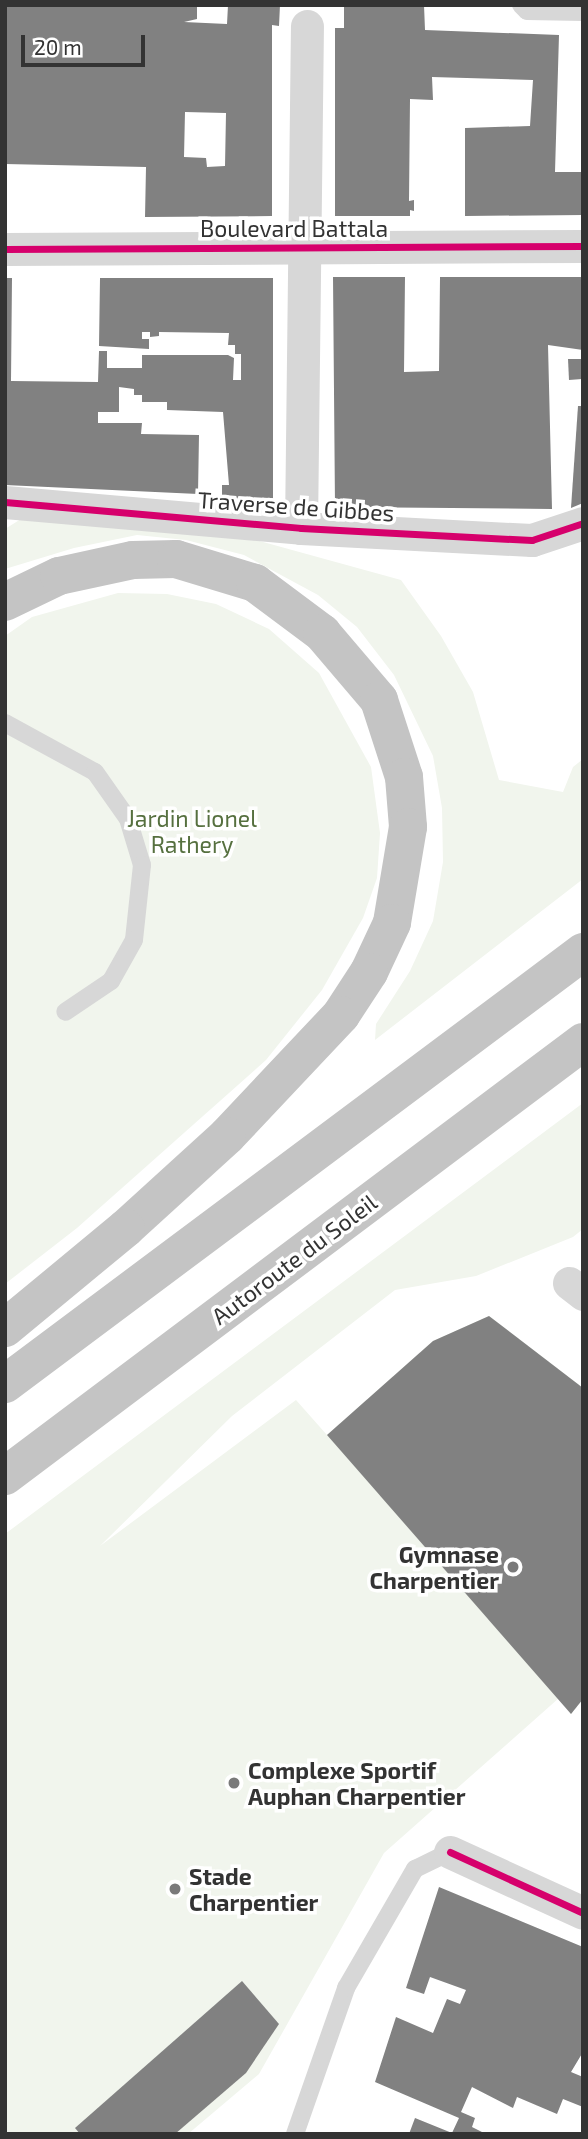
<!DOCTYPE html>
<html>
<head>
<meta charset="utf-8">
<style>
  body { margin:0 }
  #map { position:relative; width:588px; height:2139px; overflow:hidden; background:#fff; font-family:"Exo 2",sans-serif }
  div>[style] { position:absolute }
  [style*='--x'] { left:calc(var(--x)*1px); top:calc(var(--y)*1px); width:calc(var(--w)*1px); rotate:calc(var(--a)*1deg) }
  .green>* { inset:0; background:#f1f5ed }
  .building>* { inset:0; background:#818181 }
  .lane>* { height:18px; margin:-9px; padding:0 9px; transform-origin:9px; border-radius:9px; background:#d7d7d7 }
  .street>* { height:33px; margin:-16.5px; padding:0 16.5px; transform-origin:16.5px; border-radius:16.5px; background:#d7d7d7 }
  .highway>* { height:38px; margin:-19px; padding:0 19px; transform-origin:19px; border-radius:19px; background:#c4c4c4 }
  .cycleway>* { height:7px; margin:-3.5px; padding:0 3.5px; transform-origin:3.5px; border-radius:3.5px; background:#d6006c }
  .dots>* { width:19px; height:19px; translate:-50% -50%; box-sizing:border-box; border:4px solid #fff; border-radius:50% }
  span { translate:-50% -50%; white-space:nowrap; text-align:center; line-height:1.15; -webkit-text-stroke:7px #fff; paint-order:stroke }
  .street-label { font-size:23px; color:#333 }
  .park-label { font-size:23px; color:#56703f }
  .poi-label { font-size:23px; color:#333; font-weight:700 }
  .right { translate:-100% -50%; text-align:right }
  .left { translate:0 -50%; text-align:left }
  .frame { position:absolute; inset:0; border:7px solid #333; pointer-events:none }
  .scale { position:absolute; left:21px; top:35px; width:124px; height:32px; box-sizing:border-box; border:4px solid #333; border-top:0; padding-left:9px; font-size:21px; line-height:24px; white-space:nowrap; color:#333; -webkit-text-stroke:5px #fff; paint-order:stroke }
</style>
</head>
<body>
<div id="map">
  <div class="green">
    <div style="clip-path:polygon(21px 519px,249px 538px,401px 580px,441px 636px,473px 692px,499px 780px,563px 792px,573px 767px,583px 759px,583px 879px,375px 1040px,376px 1024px,410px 971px,433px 921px,443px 862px,442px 808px,433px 756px,394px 675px,357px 627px,318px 595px,244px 555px,186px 540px,137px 535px,74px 548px,5px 569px,5px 529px)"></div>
    <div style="clip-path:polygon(118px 593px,167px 594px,216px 604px,269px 629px,319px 673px,371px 767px,380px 833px,377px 878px,363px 918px,322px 990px,266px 1060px,77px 1228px,5px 1284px,5px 636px,32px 617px)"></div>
    <div style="clip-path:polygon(583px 1103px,583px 1229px,573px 1237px,476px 1276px,395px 1290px,232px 1416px,100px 1546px,296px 1400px,327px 1435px,433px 1341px,489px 1316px,583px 1388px,583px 1699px,571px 1714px,559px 1698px,384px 1853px,259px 2074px,188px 2134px,5px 2134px,5px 1534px)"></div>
  </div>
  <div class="building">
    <div style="clip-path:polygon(evenodd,5px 5px,197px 5px,197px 19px,184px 22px,227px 24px,228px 5px,280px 5px,279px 26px,272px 25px,272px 216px,145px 217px,146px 167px,5px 164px,5px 5px,185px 112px,226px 113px,225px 166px,207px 167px,206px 158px,184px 157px,185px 112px)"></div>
    <div style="clip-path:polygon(344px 5px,424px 5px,425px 30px,559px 35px,555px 172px,583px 172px,583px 215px,465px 216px,465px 128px,530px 126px,533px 80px,432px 77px,433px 100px,410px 99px,409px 201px,414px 200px,414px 211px,410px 210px,410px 216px,335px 216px,335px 28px,344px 28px)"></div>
    <div style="clip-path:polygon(333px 277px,405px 277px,404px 372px,439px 371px,440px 277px,583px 277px,583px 350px,548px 345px,552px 509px,335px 507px)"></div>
    <div style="clip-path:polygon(5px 278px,12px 278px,11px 381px,98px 382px,99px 351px,107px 351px,107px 368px,142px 368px,142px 355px,228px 355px,234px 358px,233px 380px,241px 380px,241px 354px,235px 354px,235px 345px,228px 345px,229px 333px,159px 332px,159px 336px,150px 337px,150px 332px,142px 332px,142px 339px,149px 339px,149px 349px,99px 346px,100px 278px,273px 278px,273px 507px,222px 495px,222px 485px,229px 485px,223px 412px,167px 410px,167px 402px,142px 402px,142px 395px,134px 395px,134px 389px,119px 387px,119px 412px,98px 412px,98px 423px,142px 423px,141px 434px,199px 435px,198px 494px,5px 485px)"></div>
    <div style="clip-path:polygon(568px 359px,583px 359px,582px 379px,569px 380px)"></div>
    <div style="clip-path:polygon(578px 406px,583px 406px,583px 503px,571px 508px)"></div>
    <div style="clip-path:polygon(489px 1316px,583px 1388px,583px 1699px,571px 1714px,327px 1435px,433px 1341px)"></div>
    <div style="clip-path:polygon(439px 1887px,583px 1947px,583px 2052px,571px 2072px,583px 2077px,583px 2107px,563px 2099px,557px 2114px,517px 2097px,513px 2108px,472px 2087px,461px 2112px,475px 2118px,472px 2127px,486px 2134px,409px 2134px,415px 2118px,452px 2133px,459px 2118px,375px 2082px,396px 2017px,433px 2033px,447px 1999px,460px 2004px,466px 1990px,430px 1977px,424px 1994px,406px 1988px)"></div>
    <div style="clip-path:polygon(242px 1981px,279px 2024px,246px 2073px,175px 2134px,80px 2134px,75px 2128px)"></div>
  </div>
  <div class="lane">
    <div style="--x:521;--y:5;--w:8;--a:45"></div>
    <div style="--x:527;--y:11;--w:56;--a:1"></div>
    <div style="--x:5;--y:723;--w:102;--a:28.6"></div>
    <div style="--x:95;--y:772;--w:57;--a:54.9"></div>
    <div style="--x:128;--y:819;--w:48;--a:73.1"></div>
    <div style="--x:142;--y:865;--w:75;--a:96.1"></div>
    <div style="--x:134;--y:940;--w:47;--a:119.3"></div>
    <div style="--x:111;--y:981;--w:55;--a:146"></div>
    <div style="--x:295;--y:2134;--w:155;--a:-70.7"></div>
    <div style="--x:346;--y:1988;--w:138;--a:-59.9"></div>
    <div style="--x:415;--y:1869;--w:39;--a:-26"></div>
  </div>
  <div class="street">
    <div style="--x:5;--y:249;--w:578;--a:-0.3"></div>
    <div style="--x:5;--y:502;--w:297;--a:5"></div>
    <div style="--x:301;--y:528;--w:231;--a:3"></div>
    <div style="--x:532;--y:540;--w:54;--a:-18.4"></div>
    <div style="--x:301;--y:528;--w:502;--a:-89.32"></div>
    <div style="--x:569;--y:1283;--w:18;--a:38"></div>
    <div style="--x:450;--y:1852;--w:146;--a:24.6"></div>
  </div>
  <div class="highway">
    <div style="--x:5;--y:602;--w:60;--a:-25.7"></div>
    <div style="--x:59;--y:576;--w:76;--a:-12.2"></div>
    <div style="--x:133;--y:560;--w:43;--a:-1.3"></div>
    <div style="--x:176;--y:559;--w:83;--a:16.9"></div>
    <div style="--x:255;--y:583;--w:84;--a:36.7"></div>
    <div style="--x:322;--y:633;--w:88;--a:49.6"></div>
    <div style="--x:379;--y:700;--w:81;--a:72"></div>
    <div style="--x:404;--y:777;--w:50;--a:85.4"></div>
    <div style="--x:408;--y:827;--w:97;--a:99.5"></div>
    <div style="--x:392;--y:923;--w:54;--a:115.1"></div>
    <div style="--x:369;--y:972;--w:51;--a:123.1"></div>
    <div style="--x:341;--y:1015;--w:166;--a:133.3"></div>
    <div style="--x:227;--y:1136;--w:137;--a:137.7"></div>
    <div style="--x:126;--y:1228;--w:157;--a:140.4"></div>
    <div style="--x:5;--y:1384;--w:722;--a:-36.77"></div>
    <div style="--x:5;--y:1476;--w:723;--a:-36.9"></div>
  </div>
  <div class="cycleway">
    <div style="--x:5;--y:249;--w:578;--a:-0.3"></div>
    <div style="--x:5;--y:502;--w:297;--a:5"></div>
    <div style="--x:301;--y:528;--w:231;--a:3"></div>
    <div style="--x:532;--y:540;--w:54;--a:-18.4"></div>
    <div style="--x:450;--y:1852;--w:146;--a:24.6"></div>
  </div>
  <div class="dots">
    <div style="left:513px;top:1567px;background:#7a7a7a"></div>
    <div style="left:234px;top:1783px;background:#7a7a7a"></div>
    <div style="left:175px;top:1889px;background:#7a7a7a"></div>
  </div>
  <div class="street-label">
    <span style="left:294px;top:228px">Boulevard Battala</span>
    <span style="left:296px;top:506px;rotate:4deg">Traverse de Gibbes</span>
    <span style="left:294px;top:1259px;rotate:-37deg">Autoroute du Soleil</span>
  </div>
  <div class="park-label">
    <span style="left:192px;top:831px">Jardin Lionel<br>Rathery</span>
  </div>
  <div class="poi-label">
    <span class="right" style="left:499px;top:1567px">Gymnase<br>Charpentier</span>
    <span class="left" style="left:248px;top:1783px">Complexe Sportif<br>Auphan Charpentier</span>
    <span class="left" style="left:189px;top:1889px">Stade<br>Charpentier</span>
  </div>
  <div class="frame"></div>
  <div class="scale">20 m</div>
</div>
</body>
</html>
